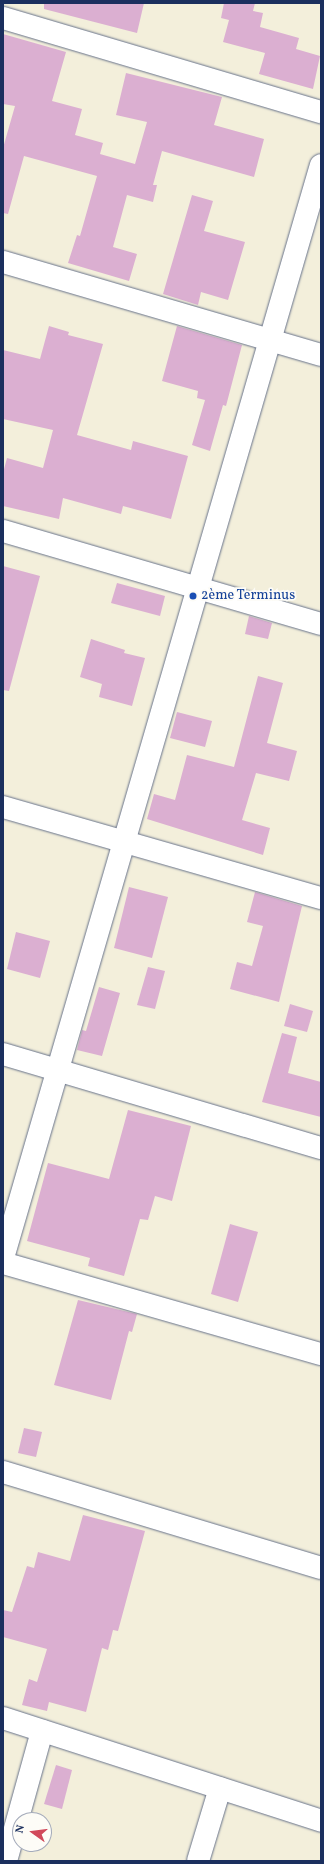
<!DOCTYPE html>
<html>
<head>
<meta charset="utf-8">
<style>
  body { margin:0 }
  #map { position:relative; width:324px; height:1864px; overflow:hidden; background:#f3efdb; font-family:Vollkorn,serif }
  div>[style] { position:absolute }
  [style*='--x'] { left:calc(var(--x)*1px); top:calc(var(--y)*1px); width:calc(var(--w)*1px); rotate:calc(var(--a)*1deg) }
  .building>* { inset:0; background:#dbafd1 }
  .roads { filter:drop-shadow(0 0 1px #67728a) drop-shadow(0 0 1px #67728a) }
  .minor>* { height:22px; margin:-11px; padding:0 11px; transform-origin:11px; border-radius:11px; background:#fff }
  .dots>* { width:11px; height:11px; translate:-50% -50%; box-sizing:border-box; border:2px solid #fdfcf7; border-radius:50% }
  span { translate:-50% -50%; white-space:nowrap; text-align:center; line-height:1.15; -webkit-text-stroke:3.5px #fdfcf7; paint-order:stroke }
  .transit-label { font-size:14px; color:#164399 }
  .left { translate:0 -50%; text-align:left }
  .frame { position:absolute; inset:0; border:4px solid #1b2f5e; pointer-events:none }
  .north { position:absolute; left:12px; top:1812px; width:40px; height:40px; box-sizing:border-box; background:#fdfcf7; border:1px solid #a3aaba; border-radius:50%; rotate:284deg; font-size:11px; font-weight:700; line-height:16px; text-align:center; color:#1b2f5e }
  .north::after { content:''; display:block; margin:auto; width:14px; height:18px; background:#d1495b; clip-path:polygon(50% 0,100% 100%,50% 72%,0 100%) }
</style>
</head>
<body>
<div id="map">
  <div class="building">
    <div style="clip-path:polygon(44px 3px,144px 3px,137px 33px,44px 9px)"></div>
    <div style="clip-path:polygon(224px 3px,255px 3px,253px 11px,263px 13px,260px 27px,299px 38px,296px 49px,320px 56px,313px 89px,259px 74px,265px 53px,223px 42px,229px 20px,221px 18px)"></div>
    <div style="clip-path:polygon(3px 34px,66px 52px,52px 101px,82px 109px,75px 135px,103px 143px,100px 154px,135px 164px,147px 122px,116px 115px,126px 73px,222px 97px,214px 125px,264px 139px,254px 177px,162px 151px,153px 185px,157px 185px,153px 202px,127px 195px,113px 247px,137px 254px,129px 281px,68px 263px,77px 235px,80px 236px,97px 176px,24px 156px,8px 214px,3px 213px,3px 148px,15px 106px,3px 104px)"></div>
    <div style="clip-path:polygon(192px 195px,213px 201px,204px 231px,245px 242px,228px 300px,201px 292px,198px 305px,163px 294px)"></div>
    <div style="clip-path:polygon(49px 326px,69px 332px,68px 335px,103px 344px,77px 435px,131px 450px,133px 441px,188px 456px,171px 519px,123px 506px,121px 514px,63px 498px,59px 519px,3px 506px,3px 473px,7px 458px,43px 468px,53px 430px,3px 419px,3px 350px,40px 359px)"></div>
    <div style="clip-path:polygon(177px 326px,242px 345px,226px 406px,223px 405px,210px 451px,192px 445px,205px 400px,197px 398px,198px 391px,162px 381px)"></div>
    <div style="clip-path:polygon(3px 566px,40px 576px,9px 691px,3px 690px)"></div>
    <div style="clip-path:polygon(117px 583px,165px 596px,160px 616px,111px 603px)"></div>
    <div style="clip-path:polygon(249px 616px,272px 623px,268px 639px,245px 634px)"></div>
    <div style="clip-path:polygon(91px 639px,125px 650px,124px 653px,145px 658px,132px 706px,99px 697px,102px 684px,80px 677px)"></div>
    <div style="clip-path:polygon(258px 676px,283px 683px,267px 743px,297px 751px,289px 781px,256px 773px,242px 820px,270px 828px,263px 855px,147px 819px,154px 794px,175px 800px,187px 755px,234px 767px)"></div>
    <div style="clip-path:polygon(177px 712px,212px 721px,205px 747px,170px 738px)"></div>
    <div style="clip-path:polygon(129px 887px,168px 897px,152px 958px,114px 948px)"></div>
    <div style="clip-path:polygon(255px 892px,302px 906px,279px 1002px,230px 989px,237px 962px,252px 966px,263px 926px,247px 922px)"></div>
    <div style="clip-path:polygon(16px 932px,50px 941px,40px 978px,7px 969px)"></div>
    <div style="clip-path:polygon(148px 967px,165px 971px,155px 1009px,137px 1005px)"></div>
    <div style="clip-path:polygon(99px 987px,120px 993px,102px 1056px,77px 1050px,82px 1030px,86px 1031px)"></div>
    <div style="clip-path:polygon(290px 1004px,313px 1011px,307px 1032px,284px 1026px)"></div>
    <div style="clip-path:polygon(282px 1033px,297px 1037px,288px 1073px,321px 1082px,321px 1117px,262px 1102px)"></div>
    <div style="clip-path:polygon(128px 1110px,191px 1126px,172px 1201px,155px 1196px,148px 1220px,140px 1219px,124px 1276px,88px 1266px,90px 1258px,27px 1241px,48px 1163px,109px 1179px)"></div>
    <div style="clip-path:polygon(230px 1224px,258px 1232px,238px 1302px,211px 1294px)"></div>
    <div style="clip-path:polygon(78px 1300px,137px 1314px,132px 1332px,129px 1331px,111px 1400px,54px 1385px)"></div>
    <div style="clip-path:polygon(24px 1428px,42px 1432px,36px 1457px,18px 1453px)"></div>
    <div style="clip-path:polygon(83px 1515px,145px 1531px,118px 1631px,113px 1630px,108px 1650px,102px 1648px,86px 1712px,49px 1702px,47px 1711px,22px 1705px,29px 1679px,37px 1682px,47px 1649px,3px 1637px,3px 1610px,12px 1612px,27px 1566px,34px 1568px,38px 1552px,70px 1561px)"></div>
    <div style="clip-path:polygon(56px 1765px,72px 1770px,62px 1809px,44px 1804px)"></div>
  </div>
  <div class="roads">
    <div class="minor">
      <div style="--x:3;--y:18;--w:332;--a:16.5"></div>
      <div style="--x:3;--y:262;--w:331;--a:16.3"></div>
      <div style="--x:3;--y:531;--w:331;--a:16.3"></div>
      <div style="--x:3;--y:807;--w:331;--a:16"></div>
      <div style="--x:3;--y:1054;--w:332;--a:16.5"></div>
      <div style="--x:3;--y:1258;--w:1138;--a:-73.78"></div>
      <div style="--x:3;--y:1263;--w:331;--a:16"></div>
      <div style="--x:3;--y:1472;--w:332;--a:16.8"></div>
      <div style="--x:3;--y:1718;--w:334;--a:17.9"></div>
      <div style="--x:6;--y:1861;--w:135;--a:-74.5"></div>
      <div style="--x:198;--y:1861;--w:76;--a:-73.2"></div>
    </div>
  </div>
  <div class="dots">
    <div style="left:193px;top:596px;background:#1a4fb4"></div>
  </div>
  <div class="transit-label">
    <span class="left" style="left:201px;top:596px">2ème Terminus</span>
  </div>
  <div class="frame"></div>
  <div class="north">N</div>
</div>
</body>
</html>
